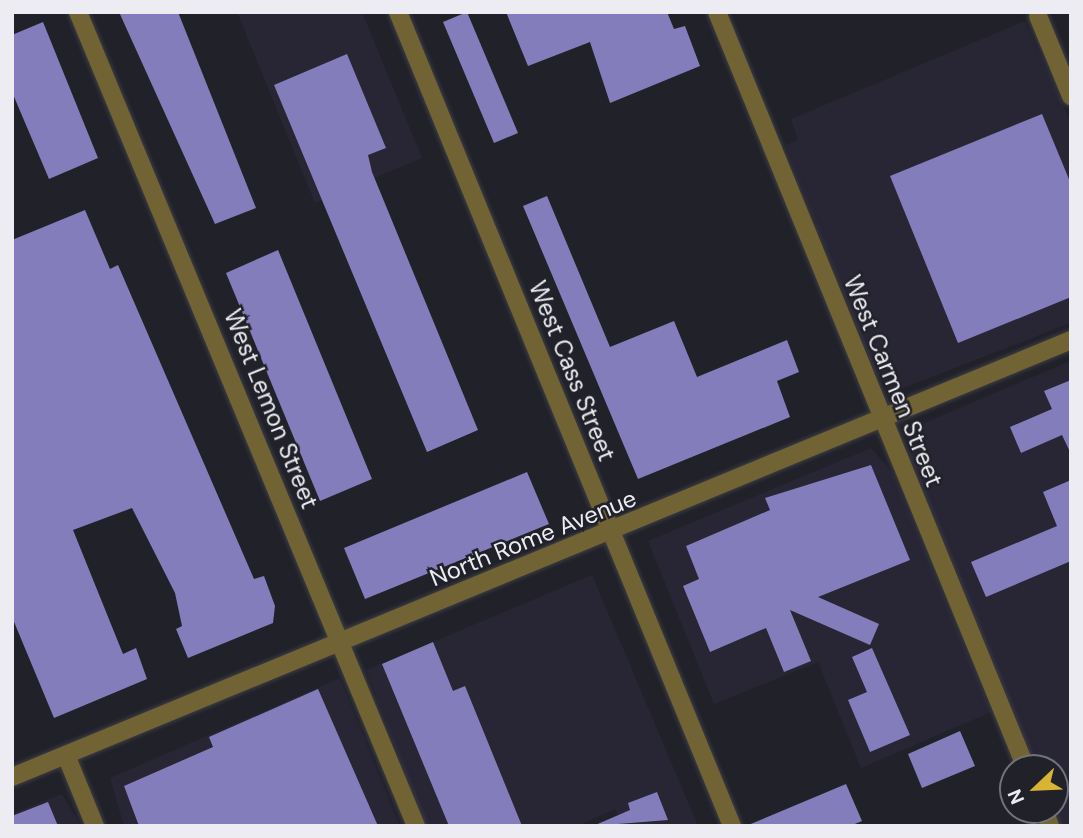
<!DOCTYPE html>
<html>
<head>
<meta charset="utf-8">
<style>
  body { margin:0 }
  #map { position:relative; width:1083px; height:838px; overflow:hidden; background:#212129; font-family:"DM Sans",sans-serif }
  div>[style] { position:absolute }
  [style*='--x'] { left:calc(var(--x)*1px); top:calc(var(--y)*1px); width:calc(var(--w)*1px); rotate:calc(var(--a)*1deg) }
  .built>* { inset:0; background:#282635 }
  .building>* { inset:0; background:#847dbb }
  .roads { filter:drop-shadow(0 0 2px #3d3d45) drop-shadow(0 0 2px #3d3d45) }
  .minor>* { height:18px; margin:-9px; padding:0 9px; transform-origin:9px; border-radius:9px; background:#726334 }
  span { translate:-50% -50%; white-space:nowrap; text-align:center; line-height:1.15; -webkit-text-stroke:5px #212129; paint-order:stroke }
  .street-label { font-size:24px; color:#ececf2 }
  .frame { position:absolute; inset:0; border:14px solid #ececf2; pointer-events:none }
  .north { position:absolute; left:999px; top:754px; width:70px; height:70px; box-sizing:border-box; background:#212129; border:2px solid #727279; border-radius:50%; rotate:247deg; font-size:19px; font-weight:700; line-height:28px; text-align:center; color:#ececf2 }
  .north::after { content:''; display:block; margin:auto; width:24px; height:32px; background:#d8b434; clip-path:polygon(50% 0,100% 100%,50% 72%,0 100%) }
</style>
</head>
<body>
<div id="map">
  <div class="built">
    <div style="clip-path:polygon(237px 12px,362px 12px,422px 158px,315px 203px)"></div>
    <div style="clip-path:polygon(1025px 21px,1071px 123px,1071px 323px,890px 393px,874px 370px,785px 145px,798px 140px,791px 119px)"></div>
    <div style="clip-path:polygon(1071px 361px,1071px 826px,1060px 826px,1054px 810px,1055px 768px,1036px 768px,909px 453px,917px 426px)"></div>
    <div style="clip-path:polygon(871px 448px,892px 472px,991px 712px,861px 768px,818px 662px,714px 704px,648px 541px)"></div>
    <div style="clip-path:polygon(592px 575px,698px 826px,622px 826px,615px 809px,577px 826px,426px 826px,366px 670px)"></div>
    <div style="clip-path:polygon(340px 678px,400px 826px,124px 826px,110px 778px)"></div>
    <div style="clip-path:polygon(62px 794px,81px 826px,12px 826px,12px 814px)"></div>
  </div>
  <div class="building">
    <div style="clip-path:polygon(119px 12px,178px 12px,256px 208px,215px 224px)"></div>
    <div style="clip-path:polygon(467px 12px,518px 133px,494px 143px,443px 22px)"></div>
    <div style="clip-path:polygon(506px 12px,667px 12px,674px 29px,685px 26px,700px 66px,610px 103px,590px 42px,528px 66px)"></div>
    <div style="clip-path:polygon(43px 22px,98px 158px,49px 179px,12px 92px,12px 35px)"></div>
    <div style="clip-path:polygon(347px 54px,386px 148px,368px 155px,372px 172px,478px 430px,427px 452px,274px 85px)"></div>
    <div style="clip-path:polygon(1042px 114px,1071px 184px,1071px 297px,958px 343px,890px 176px)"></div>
    <div style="clip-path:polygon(547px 196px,610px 347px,674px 321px,697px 377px,787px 340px,799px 372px,777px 381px,790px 417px,638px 479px,523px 206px)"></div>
    <div style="clip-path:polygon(85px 210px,110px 269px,118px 265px,254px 579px,264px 576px,275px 606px,273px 623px,188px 658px,176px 629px,182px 626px,175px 593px,132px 508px,73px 530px,123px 654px,136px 648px,147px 679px,54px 718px,12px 617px,12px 240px)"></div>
    <div style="clip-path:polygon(278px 250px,372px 479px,320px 501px,226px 273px)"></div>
    <div style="clip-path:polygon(1071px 380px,1071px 454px,1062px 435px,1021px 453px,1010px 427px,1052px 409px,1044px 391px)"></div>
    <div style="clip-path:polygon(871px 465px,910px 560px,818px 597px,879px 624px,870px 645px,790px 610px,811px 661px,784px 672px,766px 628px,710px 652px,683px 586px,699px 579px,686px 546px,770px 510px,765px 498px)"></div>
    <div style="clip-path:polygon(527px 472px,549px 524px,365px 599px,344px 548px)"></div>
    <div style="clip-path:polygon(1071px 480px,1071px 561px,986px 597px,971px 562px,1057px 526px,1043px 492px)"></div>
    <div style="clip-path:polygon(433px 642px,453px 691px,465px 686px,522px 826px,449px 826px,382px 664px)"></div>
    <div style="clip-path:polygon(872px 648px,910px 735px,870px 752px,848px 700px,867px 692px,852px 657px)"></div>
    <div style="clip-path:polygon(318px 689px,378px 826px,139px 826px,124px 786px,213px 747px,209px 737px)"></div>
    <div style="clip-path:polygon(960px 731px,975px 766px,922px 788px,908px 754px)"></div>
    <div style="clip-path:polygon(846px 784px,862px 821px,850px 826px,746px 826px)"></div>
    <div style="clip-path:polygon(657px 792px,668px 820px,593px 826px,630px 810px,628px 803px)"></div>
    <div style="clip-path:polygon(48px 802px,58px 826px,12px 826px,12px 816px)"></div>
  </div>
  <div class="roads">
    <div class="minor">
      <div style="--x:78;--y:12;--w:881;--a:67.45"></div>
      <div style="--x:398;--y:12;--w:880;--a:67.69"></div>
      <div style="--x:717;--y:12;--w:817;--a:67.77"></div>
      <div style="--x:1038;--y:16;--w:87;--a:67.6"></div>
      <div style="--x:66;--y:755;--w:77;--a:67.8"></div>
      <div style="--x:12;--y:777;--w:1146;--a:-22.42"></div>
      <div style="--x:1044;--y:810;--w:17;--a:69"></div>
    </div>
  </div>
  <div class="street-label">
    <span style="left:572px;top:371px;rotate:68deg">West Cass Street</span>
    <span style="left:893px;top:381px;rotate:68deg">West Carmen Street</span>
    <span style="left:271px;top:409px;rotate:68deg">West Lemon Street</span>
    <span style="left:533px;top:538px;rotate:-22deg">North Rome Avenue</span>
  </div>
  <div class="frame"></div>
  <div class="north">N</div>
</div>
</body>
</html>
